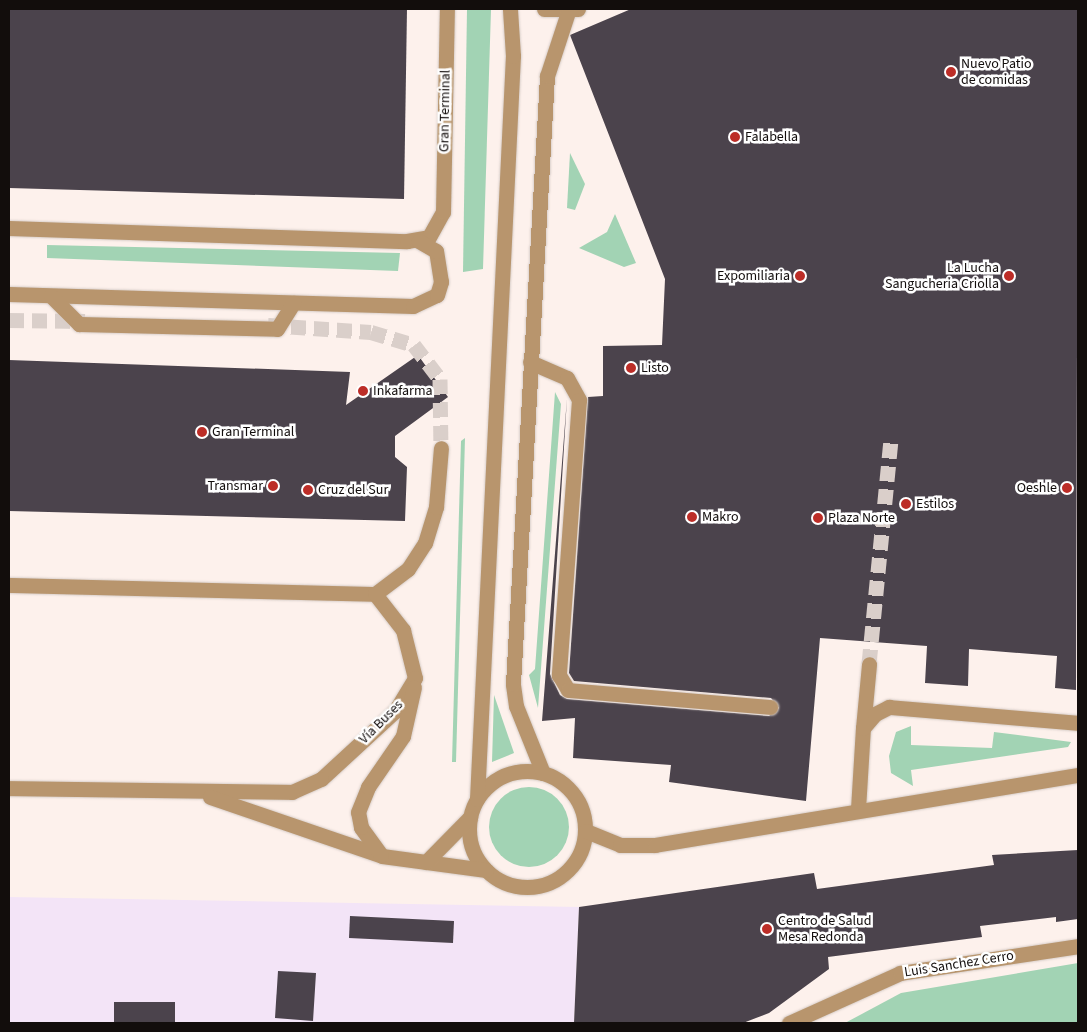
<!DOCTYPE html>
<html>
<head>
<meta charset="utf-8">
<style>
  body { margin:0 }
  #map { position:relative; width:1087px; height:1032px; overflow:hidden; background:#fdf1ec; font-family:"Source Sans 3",sans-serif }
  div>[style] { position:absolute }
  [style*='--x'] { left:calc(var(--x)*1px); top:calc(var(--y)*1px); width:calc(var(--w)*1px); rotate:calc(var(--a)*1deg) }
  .education>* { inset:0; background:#f3e4f7 }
  .green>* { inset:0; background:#a2d3b4 }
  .round { border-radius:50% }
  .building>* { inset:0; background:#4b434c }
  .minor-tunnel>* { height:15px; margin-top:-7.5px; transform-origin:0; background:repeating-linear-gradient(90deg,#dacfca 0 15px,transparent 0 23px) }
  .roads { filter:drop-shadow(0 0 1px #d7cdc8) drop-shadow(0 0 1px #d7cdc8) }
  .minor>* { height:15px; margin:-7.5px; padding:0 7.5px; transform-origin:7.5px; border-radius:7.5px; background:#b8956d }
  .minor>.ring { margin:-7.5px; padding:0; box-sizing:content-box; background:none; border:15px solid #b8956d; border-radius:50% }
  .dots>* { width:14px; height:14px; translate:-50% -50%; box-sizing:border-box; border:2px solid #fff; border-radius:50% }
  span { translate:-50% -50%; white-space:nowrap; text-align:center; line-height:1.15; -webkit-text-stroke:5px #fff; paint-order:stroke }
  .poi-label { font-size:14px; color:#120d0c }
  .left { translate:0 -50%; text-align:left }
  .right { translate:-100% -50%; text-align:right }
  .street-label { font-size:14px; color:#120d0c }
  .frame { position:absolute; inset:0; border:10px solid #120d0c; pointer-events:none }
</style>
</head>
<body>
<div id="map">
  <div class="education">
    <div style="clip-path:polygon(9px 897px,579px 907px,574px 1023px,9px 1023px)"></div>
  </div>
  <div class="green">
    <div style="clip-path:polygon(467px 9px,491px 9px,483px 269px,463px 272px)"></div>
    <div style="clip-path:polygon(570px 153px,585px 184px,575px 210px,567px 208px)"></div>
    <div style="clip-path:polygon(615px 214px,636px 263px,624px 267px,579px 248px,607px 232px)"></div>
    <div style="clip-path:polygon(47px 245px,400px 253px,398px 271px,47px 258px)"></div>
    <div style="clip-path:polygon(555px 392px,561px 404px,538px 708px,529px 675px,535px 669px)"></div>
    <div style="clip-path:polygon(465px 438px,456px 762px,452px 762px,461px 441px)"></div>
    <div style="clip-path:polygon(494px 695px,514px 753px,492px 762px)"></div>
    <div style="clip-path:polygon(911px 726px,911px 745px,992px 748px,994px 732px,1071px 742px,1068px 747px,911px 770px,913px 786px,891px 773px,889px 756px,896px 732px)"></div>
    <div class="round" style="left:489px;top:787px;width:80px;height:80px"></div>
    <div style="clip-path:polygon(1078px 963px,1078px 1023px,845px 1023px,901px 993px)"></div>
  </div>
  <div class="building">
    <div style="clip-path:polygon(9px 9px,407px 9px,404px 199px,9px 188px)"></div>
    <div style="clip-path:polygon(631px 9px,1078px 9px,1076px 690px,1055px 688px,1057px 656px,969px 649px,968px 686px,925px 683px,927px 646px,820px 638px,806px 801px,669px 782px,671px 765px,573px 758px,575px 718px,542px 721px,567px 398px,550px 674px,560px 695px,567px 699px,769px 716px,779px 708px,771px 698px,574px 681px,569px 673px,588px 397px,603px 396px,603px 346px,662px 345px,665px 279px,570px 35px)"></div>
    <div style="clip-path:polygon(418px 355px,448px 397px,395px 436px,395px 457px,407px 467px,405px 521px,9px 511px,9px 360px,350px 372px,346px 405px)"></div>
    <div style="clip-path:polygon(1078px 850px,1078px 919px,1056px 922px,1056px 917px,980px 926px,982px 937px,828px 957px,829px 969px,769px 1013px,743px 1023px,574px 1023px,579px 907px,814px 873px,817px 889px,994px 865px,992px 855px)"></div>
    <div style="clip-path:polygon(350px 916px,454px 921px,453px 943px,349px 938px)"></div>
    <div style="clip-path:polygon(278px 971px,316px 973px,313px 1021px,275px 1018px)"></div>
    <div style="clip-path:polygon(114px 1002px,175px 1002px,175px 1023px,114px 1023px)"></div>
  </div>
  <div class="minor-tunnel">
    <div style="--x:9;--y:320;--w:76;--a:0.8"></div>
    <div style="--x:268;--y:325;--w:103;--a:3.9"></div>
    <div style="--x:371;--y:332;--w:45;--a:16.8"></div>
    <div style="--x:414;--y:345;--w:43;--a:52.6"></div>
    <div style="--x:440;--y:379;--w:69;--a:89.2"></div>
    <div style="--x:869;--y:664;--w:226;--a:-84.4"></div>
  </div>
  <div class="roads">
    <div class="minor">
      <div style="--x:544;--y:9;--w:34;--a:0"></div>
      <div style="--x:9;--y:228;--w:398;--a:1.9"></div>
      <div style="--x:407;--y:241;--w:22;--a:-10"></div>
      <div style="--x:429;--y:237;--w:29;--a:-61"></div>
      <div style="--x:443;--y:212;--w:203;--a:-88.9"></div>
      <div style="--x:9;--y:294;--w:404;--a:1.7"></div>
      <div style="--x:413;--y:306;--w:26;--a:-25"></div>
      <div style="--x:437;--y:295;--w:14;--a:-73"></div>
      <div style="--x:441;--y:282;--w:31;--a:-99"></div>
      <div style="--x:436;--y:251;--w:20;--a:-150"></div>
      <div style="--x:51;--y:296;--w:40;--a:45"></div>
      <div style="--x:79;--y:324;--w:198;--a:1.4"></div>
      <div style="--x:277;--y:329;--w:31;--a:-58"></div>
      <div style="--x:530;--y:362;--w:40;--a:23.4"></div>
      <div style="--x:567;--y:378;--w:25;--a:61"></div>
      <div style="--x:579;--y:400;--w:276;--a:94.2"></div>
      <div style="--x:559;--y:675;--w:17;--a:59"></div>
      <div style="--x:568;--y:690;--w:203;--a:4.8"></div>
      <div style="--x:9;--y:585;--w:366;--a:1.4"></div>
      <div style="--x:375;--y:594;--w:46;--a:52.1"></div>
      <div style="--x:403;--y:630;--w:49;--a:76"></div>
      <div style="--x:415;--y:678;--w:39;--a:121"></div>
      <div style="--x:395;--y:711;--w:100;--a:137.4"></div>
      <div style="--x:321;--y:779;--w:32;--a:156"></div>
      <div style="--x:292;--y:792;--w:283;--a:-179.2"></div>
      <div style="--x:375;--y:594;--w:41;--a:-37.1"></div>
      <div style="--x:408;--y:569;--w:31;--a:-57"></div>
      <div style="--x:425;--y:543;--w:38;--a:-73"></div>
      <div style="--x:436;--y:507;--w:59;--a:-85.2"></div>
      <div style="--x:863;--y:728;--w:64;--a:-84.6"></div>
      <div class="ring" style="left:469px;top:771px;width:101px;height:101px"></div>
      <div style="--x:543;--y:773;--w:72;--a:-111.9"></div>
      <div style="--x:516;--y:706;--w:22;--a:-98"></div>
      <div style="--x:513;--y:684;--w:609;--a:-86.8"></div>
      <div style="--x:547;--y:76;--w:67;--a:-71.8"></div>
      <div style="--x:210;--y:797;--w:182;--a:18.9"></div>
      <div style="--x:382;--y:856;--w:105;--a:7.7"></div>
      <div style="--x:477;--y:799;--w:744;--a:-87.23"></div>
      <div style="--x:513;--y:56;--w:47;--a:-93.7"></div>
      <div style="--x:858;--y:809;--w:81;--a:-86.5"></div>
      <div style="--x:863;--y:728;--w:18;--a:-49"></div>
      <div style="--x:875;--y:714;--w:16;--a:-27"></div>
      <div style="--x:889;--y:707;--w:190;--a:4.8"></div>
      <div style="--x:586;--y:831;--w:37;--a:22"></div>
      <div style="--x:620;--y:845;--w:35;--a:0"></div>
      <div style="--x:655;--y:845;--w:429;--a:-9.4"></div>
      <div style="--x:381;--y:855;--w:34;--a:-126"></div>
      <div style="--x:361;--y:827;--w:15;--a:-101"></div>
      <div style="--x:358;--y:812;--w:27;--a:-68"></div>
      <div style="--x:368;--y:787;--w:62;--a:-55.5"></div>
      <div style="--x:403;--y:736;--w:50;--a:-77.3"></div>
      <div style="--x:426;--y:862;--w:63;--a:-45.6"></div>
      <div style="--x:789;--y:1023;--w:122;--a:-24.2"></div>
      <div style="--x:900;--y:973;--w:180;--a:-8.6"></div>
    </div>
  </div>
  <div class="dots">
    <div style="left:951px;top:72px;background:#bc2d27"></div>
    <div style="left:735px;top:137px;background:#bc2d27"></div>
    <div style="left:800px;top:276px;background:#bc2d27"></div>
    <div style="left:1009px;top:276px;background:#bc2d27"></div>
    <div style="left:631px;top:368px;background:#bc2d27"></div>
    <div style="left:363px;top:391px;background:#bc2d27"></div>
    <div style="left:202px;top:432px;background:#bc2d27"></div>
    <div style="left:273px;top:486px;background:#bc2d27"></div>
    <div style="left:1067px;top:488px;background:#bc2d27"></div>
    <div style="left:308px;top:490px;background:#bc2d27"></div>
    <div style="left:906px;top:504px;background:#bc2d27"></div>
    <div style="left:692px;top:517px;background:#bc2d27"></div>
    <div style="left:818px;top:518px;background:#bc2d27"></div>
    <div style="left:767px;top:929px;background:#bc2d27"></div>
  </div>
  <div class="poi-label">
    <span class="left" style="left:961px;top:72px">Nuevo Patio<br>de comidas</span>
    <span class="left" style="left:745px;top:137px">Falabella</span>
    <span class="right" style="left:999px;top:276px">La Lucha<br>Sangucheria Criolla</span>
    <span class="right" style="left:790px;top:276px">Expomiliaria</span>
    <span class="left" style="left:641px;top:368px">Listo</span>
    <span class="left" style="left:373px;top:391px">Inkafarma</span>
    <span class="left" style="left:212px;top:432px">Gran Terminal</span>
    <span class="right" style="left:263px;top:486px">Transmar</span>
    <span class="right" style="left:1057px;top:488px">Oeshle</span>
    <span class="left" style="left:318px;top:490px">Cruz del Sur</span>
    <span class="left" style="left:916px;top:504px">Estilos</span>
    <span class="left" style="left:702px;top:517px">Makro</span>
    <span class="left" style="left:828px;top:518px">Plaza Norte</span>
    <span class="left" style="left:778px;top:929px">Centro de Salud<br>Mesa Redonda</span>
  </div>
  <div class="street-label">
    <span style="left:445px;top:111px;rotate:-89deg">Gran Terminal</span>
    <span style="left:381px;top:722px;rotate:-45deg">Vía Buses</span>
    <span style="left:959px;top:964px;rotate:-9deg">Luis Sanchez Cerro</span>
  </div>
  <div class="frame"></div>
</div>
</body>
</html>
